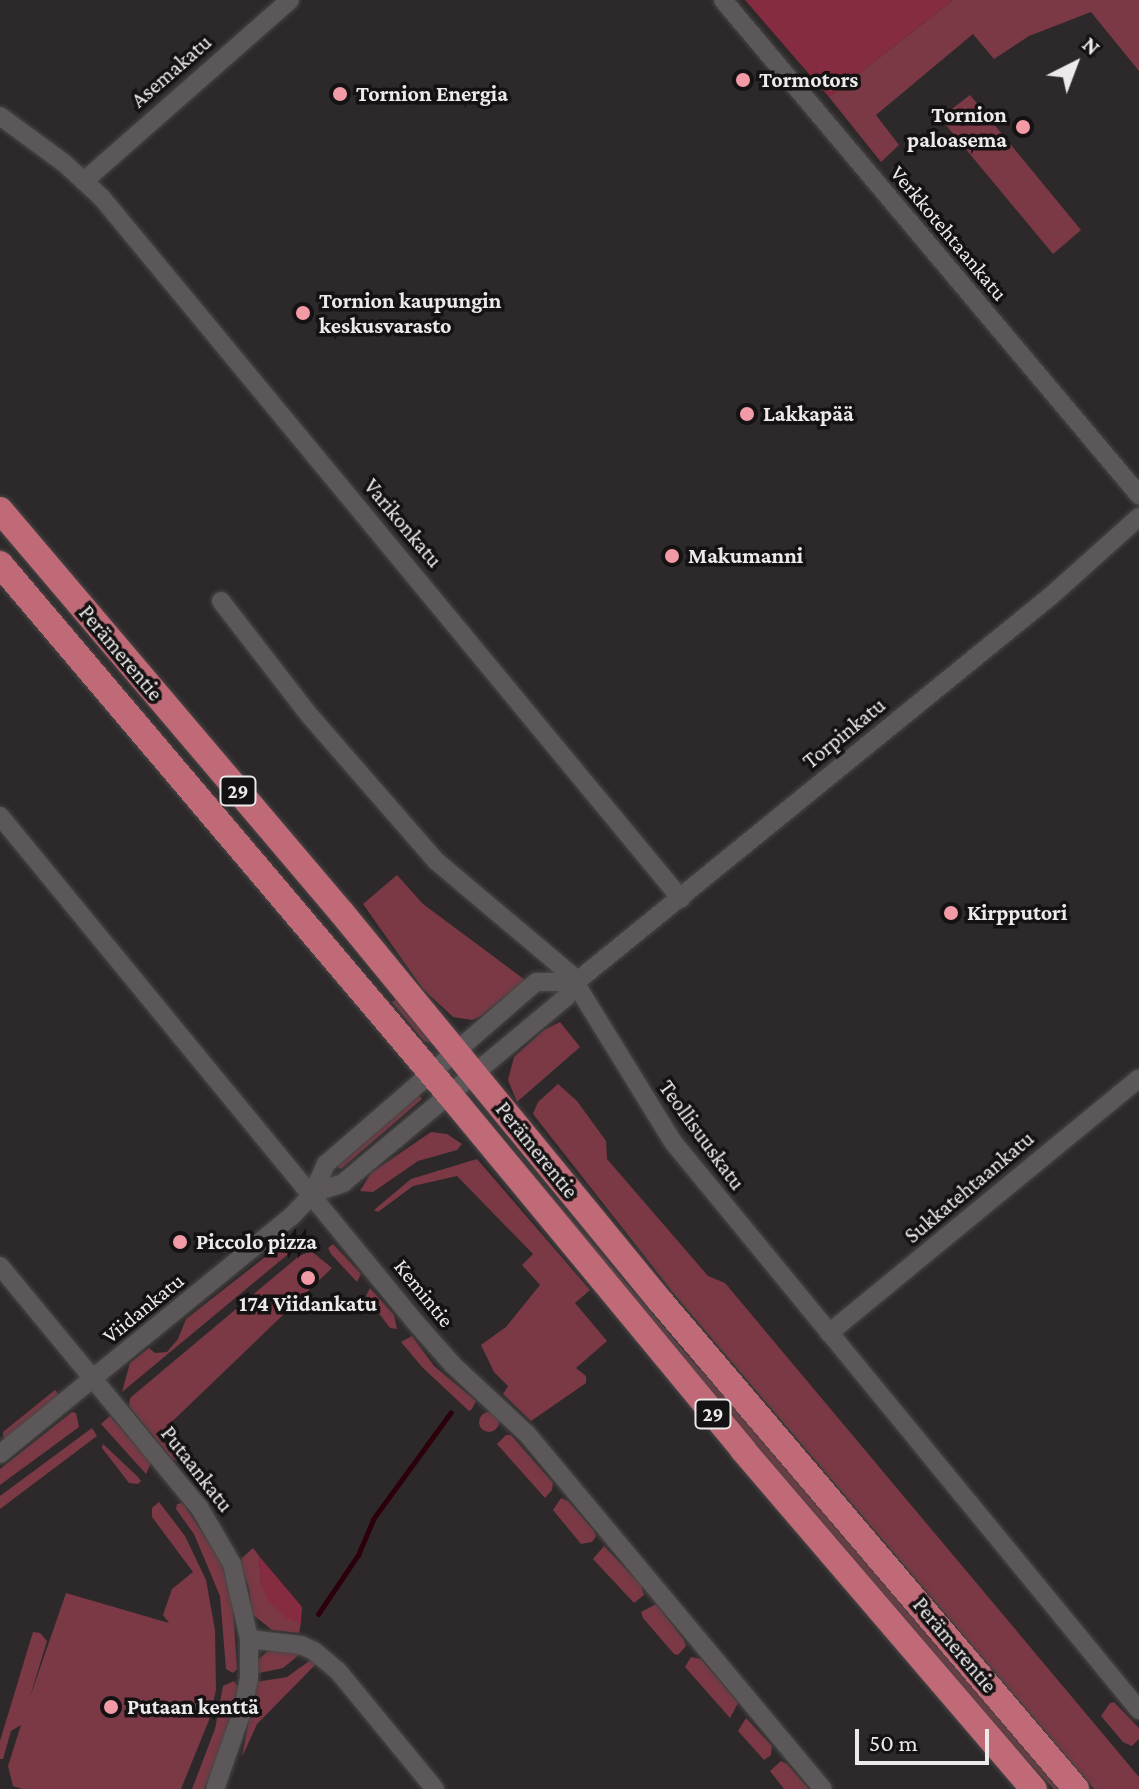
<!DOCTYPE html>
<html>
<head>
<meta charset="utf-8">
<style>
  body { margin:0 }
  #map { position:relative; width:1139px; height:1789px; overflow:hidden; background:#2d292a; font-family:"Crimson Pro",serif }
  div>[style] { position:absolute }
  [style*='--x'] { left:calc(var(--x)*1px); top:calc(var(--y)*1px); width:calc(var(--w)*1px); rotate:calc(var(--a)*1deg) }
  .green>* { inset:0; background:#7b3945 }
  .round { border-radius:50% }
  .forest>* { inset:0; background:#862c41 }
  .stream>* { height:5px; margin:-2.5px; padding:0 2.5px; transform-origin:2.5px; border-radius:2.5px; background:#2c000b }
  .roads { filter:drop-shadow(0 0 2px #494646) drop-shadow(0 0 2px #494646) }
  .minor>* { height:18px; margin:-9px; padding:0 9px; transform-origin:9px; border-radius:9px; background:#5c5758 }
  .highway>* { height:26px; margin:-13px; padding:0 13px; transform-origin:13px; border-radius:13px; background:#c06977 }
  .dots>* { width:22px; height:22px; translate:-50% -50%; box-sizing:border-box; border:4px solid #141212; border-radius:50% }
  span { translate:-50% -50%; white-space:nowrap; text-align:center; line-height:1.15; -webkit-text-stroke:7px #141212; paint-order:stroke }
  .shield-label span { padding:2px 6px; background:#141212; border:2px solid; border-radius:6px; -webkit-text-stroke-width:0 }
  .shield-label { font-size:20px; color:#eceaea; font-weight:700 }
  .street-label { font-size:22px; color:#eceaea }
  .poi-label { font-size:22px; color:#eceaea; font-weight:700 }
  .left { translate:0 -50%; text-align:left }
  .right { translate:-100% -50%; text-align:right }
  .north { position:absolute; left:1035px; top:24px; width:80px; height:80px; -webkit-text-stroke:6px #141212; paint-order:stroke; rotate:42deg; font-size:22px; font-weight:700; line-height:32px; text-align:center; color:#eceaea }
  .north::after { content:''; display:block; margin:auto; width:28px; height:36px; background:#eceaea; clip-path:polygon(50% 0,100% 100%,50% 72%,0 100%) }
  .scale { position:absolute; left:855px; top:1729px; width:134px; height:36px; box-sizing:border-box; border:4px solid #eceaea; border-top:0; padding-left:10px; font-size:24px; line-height:28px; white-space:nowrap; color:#eceaea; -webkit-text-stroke:6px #141212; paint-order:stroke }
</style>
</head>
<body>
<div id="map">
  <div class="green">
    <div style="clip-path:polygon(953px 0,1139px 0,1139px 71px,1091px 12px,1029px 36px,994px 59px,973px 34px,876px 115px,899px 145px,881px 162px,829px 97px)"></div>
    <div style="clip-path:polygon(970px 95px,1081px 230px,1053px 254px,940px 118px)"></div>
    <div style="clip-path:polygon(397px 875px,423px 904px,525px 980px,481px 1016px,472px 1020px,453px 1017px,423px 989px,363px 904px)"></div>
    <div style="clip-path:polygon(397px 999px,430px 1039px,431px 1043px,424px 1041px,392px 1002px)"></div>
    <div style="clip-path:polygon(560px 1022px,580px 1047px,517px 1102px,508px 1080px,514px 1057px,544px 1030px)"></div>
    <div style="clip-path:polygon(558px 1084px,577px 1101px,606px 1141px,607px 1159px,708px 1276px,725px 1283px,1139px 1777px,1139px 1789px,1094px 1789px,675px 1295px,533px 1114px,538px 1102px)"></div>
    <div style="clip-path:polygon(418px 1095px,422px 1099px,341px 1169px,337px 1167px)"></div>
    <div style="clip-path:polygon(480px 1112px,694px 1363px,780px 1456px,1062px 1789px,1054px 1789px,971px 1701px,769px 1465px)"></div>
    <div style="clip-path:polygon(431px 1132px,447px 1134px,462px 1144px,457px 1150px,418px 1161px,373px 1192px,360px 1191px,371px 1173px)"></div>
    <div style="clip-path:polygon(477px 1159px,590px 1290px,575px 1303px,607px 1341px,576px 1368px,586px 1376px,586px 1383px,531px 1421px,503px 1394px,508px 1386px,494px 1372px,481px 1345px,506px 1327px,540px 1285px,522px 1265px,533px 1254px,457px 1176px,413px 1186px,378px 1212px,374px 1210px,411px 1179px)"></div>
    <div style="clip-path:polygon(292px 1236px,300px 1239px,298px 1246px,122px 1392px,130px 1363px,149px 1348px,155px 1353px,167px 1352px,178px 1339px,186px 1319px)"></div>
    <div style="clip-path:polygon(333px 1244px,361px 1274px,357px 1282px,331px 1254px,328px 1248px)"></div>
    <div style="clip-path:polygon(311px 1251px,332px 1268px,158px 1435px,178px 1459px,173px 1460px,129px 1406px,130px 1398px,299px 1256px)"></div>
    <div style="clip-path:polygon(370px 1288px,394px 1315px,397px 1329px,390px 1328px,366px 1296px)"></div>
    <div style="clip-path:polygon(412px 1336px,434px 1366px,476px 1401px,472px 1409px,469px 1411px,422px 1367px,401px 1342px)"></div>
    <div style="clip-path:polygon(55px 1390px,58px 1394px,52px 1400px,4px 1440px,3px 1432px)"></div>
    <div style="clip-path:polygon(72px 1412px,76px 1413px,79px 1427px,0 1485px,0 1469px)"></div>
    <div class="round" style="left:479px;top:1412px;width:20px;height:20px"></div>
    <div style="clip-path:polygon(110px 1416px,151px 1463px,146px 1474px,101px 1424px)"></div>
    <div style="clip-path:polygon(92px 1428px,97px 1436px,0 1509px,0 1496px)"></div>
    <div style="clip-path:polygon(506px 1435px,511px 1435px,553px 1483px,552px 1490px,545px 1498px,497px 1444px)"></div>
    <div style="clip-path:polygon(103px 1444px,137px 1476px,141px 1481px,138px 1484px,129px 1483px,102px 1448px)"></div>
    <div style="clip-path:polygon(561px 1498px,568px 1501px,594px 1531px,596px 1536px,592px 1542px,581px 1544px,553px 1510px)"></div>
    <div style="clip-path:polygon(159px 1502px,185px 1536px,206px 1580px,215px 1630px,216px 1690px,209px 1720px,181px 1789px,22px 1789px,13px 1786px,8px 1766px,21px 1725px,11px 1731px,3px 1759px,0 1759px,0 1741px,33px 1632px,40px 1633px,47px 1641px,29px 1700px,66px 1593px,169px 1623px,163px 1615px,172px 1589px,193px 1572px,152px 1517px,152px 1508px)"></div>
    <div style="clip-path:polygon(183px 1503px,220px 1560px,232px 1594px,237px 1669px,233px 1673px,226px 1669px,220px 1596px,194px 1534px,176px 1509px,177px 1504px)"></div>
    <div style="clip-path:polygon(604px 1546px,641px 1585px,644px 1595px,634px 1603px,593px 1559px)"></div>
    <div style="clip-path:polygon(253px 1548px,259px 1556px,261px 1584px,287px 1618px,301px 1623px,299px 1633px,272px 1630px,252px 1614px,249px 1588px,240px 1564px,242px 1558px)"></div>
    <div style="clip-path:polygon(656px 1604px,684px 1640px,686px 1646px,678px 1655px,674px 1654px,643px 1618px,641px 1612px)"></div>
    <div style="clip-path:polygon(269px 1650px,277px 1650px,300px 1654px,283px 1668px,259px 1673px,257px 1661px)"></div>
    <div style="clip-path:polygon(691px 1657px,701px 1659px,738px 1703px,730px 1718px,685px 1667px)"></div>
    <div style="clip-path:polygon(312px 1659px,318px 1662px,257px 1724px,242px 1757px,256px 1682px,287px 1677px)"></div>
    <div style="clip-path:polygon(234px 1681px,238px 1687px,223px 1745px,204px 1789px,192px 1789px,215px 1729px,223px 1686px)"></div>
    <div style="clip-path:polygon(1114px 1702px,1139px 1728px,1139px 1739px,1132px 1746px,1123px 1742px,1101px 1716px,1110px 1703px)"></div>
    <div style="clip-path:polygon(746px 1718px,772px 1746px,771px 1755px,764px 1760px,738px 1731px)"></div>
    <div style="clip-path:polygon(781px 1761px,787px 1764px,809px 1789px,784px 1789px,770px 1771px)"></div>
  </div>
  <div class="forest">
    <div style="clip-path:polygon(745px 0,953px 0,829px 97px)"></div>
    <div style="clip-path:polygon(259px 1556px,302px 1607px,301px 1623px,287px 1619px,268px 1601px,261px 1584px)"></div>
  </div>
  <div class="stream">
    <div style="--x:318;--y:1614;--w:71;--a:-55.9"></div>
    <div style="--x:358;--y:1555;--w:39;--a:-67"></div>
    <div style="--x:373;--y:1519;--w:132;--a:-53.9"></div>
  </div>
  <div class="roads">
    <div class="minor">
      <div style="--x:723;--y:0;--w:647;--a:49.96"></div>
      <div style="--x:0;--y:116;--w:79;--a:36.3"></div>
      <div style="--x:64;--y:163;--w:52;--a:42.6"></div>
      <div style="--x:102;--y:198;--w:909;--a:50.44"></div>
      <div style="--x:84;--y:181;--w:274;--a:-41.3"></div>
      <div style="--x:221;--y:601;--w:145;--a:52.3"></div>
      <div style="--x:310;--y:716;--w:192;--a:49"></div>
      <div style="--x:436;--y:861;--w:174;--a:40.1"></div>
      <div style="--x:569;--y:973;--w:198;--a:58.4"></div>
      <div style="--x:673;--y:1142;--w:735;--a:50.63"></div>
      <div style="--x:0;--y:816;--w:656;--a:50.63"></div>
      <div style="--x:416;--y:1323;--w:56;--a:48.6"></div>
      <div style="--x:453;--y:1365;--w:101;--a:43"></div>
      <div style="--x:527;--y:1434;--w:462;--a:50.2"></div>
      <div style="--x:313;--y:1193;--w:32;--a:-18"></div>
      <div style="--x:343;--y:1183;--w:290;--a:-39.8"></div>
      <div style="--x:566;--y:997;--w:18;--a:-56"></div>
      <div style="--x:576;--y:982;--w:613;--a:-39.11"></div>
      <div style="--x:1052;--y:595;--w:117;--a:-41.9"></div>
      <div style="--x:0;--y:1266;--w:313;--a:50.5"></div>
      <div style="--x:199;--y:1507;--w:66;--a:59.9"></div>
      <div style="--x:232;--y:1564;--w:77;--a:77.2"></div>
      <div style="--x:249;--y:1639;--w:52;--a:6.6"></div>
      <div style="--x:301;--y:1645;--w:14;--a:25"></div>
      <div style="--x:314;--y:1651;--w:31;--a:40"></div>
      <div style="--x:338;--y:1671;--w:153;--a:50.6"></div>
      <div style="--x:829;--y:1333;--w:401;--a:-39.4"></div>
      <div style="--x:0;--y:1454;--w:375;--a:-39.2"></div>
      <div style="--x:291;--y:1217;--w:33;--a:-47"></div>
      <div style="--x:313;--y:1193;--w:32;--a:-66"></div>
      <div style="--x:326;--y:1164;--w:278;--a:-40.9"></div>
      <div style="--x:536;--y:982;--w:40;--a:0"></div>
      <div style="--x:215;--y:1789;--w:85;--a:-70.7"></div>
      <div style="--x:243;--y:1709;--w:32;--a:-79"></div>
      <div style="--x:249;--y:1678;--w:39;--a:-90"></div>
    </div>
    <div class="highway">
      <div style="--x:0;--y:510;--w:529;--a:49.68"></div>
      <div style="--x:342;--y:913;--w:503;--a:50.65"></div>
      <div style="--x:661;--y:1302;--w:640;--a:49.56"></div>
      <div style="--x:0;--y:564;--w:695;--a:49.73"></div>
      <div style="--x:449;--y:1094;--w:462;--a:50.4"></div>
      <div style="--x:743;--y:1450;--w:447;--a:49.4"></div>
    </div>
  </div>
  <div class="dots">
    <div style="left:743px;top:80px;background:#f39aa7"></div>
    <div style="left:340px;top:94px;background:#f39aa7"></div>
    <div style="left:1023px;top:127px;background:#f39aa7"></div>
    <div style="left:303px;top:313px;background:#f39aa7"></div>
    <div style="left:747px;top:414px;background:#f39aa7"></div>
    <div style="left:672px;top:556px;background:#f39aa7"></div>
    <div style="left:951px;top:913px;background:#f39aa7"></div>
    <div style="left:180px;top:1242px;background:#f39aa7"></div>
    <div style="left:308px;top:1278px;background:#f39aa7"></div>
    <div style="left:111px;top:1707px;background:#f39aa7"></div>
  </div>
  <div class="shield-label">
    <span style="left:238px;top:791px">29</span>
    <span style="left:713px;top:1414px">29</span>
  </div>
  <div class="street-label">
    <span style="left:171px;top:71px;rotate:-41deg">Asemakatu</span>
    <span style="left:949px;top:233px;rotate:50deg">Verkkotehtaankatu</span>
    <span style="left:403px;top:523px;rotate:50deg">Varikonkatu</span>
    <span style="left:121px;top:653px;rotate:50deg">Perämerentie</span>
    <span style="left:844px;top:733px;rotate:-39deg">Torpinkatu</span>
    <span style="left:702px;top:1135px;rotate:54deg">Teollisuuskatu</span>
    <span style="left:537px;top:1150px;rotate:51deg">Perämerentie</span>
    <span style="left:969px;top:1187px;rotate:-40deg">Sukkatehtaankatu</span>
    <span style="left:424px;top:1293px;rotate:51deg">Kemintie</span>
    <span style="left:143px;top:1308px;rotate:-39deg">Viidankatu</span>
    <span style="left:197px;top:1469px;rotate:52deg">Putaankatu</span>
    <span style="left:955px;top:1645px;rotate:50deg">Perämerentie</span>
  </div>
  <div class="poi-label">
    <span class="left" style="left:759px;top:80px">Tormotors</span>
    <span class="left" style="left:356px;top:94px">Tornion Energia</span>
    <span class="right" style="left:1007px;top:127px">Tornion<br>paloasema</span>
    <span class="left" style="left:319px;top:313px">Tornion kaupungin<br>keskusvarasto</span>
    <span class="left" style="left:763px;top:414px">Lakkapää</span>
    <span class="left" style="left:688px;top:556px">Makumanni</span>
    <span class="left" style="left:967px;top:913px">Kirpputori</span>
    <span class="left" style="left:196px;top:1242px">Piccolo pizza</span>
    <span style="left:308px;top:1304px">174 Viidankatu</span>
    <span class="left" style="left:127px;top:1707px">Putaan kenttä</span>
  </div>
  <div class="north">N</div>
  <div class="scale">50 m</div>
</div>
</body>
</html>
